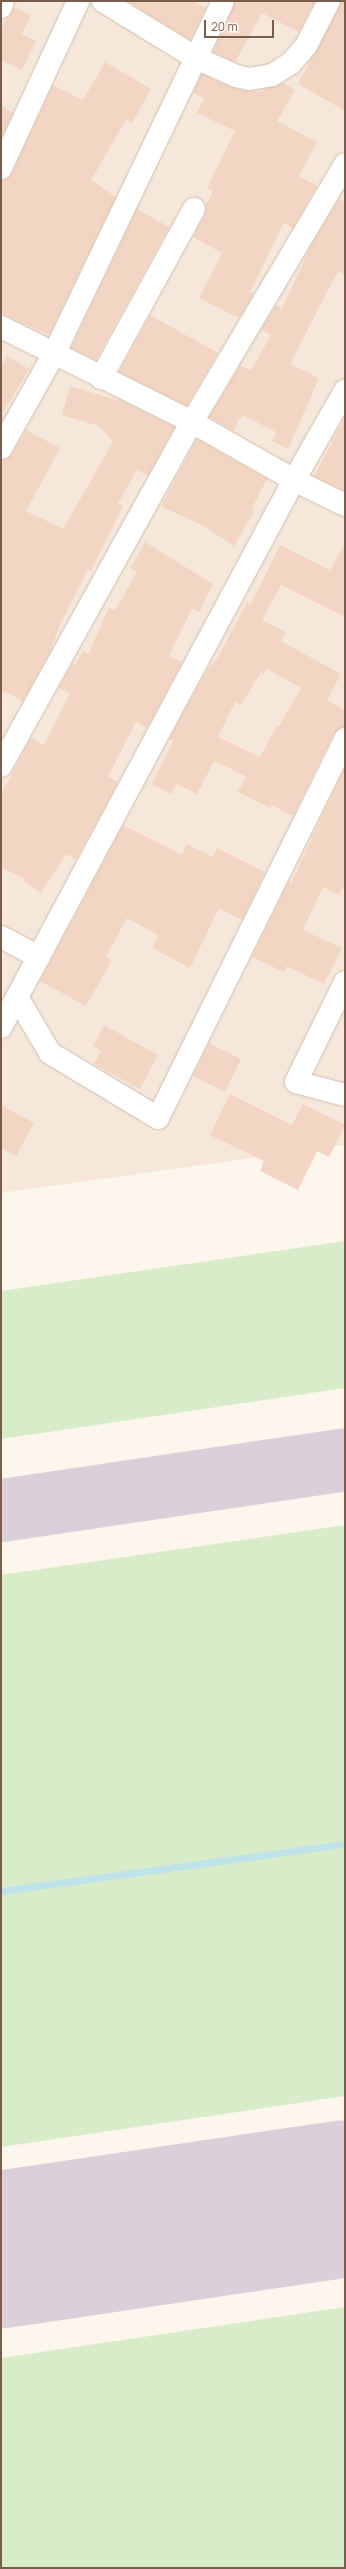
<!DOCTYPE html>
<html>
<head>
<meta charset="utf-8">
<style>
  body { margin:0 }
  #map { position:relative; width:346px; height:2569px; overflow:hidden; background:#fdf6ec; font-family:Manrope,sans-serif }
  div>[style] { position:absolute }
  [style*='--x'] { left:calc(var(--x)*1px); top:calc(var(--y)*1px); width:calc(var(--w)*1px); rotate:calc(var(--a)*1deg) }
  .residential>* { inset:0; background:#f5e8da }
  .green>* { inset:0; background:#d8ecc9 }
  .stream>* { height:7px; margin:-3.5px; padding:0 3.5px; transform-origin:3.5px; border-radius:3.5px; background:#bfe3e8 }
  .taxiway>* { height:63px; margin:-31.5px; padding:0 31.5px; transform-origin:31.5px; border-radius:31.5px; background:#dbcfda }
  .runway>* { height:157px; margin:-78.5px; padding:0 78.5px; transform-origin:78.5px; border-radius:78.5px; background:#dbcfda }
  .building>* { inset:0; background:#f3d5c3 }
  .roads { filter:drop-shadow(0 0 1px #d1beb0) drop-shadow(0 0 1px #d1beb0) }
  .minor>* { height:22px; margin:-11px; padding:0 11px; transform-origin:11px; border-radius:11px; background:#fff }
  span { translate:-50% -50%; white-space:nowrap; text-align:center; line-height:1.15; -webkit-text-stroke:4px #fffaf3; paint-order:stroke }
  .frame { position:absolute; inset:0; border:2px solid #7a5c4d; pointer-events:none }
  .scale { position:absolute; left:204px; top:20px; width:70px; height:18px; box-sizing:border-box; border:2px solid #7a5c4d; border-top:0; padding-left:5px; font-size:12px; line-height:14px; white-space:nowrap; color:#7a5c4d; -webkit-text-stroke:3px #fffaf3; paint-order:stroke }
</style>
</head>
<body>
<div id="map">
  <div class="residential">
    <div style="clip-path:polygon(1px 1px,345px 1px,345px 1145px,1px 1193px)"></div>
  </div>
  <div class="green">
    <div style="clip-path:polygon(345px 1241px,345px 1388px,1px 1439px,1px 1291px)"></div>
    <div style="clip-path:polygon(345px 1525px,345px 2096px,1px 2147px,1px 1575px)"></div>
    <div style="clip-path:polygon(345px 2307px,345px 2568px,1px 2568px,1px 2358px)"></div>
  </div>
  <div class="stream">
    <div style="--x:1;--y:1891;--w:347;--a:-7.8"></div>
  </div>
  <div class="taxiway">
    <div style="--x:1;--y:1510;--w:348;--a:-8.4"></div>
  </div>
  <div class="runway">
    <div style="--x:1;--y:2249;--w:348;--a:-8.4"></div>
  </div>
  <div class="building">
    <div style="clip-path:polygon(127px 1px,194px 1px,206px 8px,190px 40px)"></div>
    <div style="clip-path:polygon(235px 1px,315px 1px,299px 32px,262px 13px,235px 62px,213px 52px)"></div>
    <div style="clip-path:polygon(341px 1px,345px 1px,345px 111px,298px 84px)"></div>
    <div style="clip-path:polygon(14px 7px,31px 15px,22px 34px,36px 41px,22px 70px,1px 60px,1px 29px)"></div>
    <div style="clip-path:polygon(105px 62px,151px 89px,132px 123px,126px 120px,91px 180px,116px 197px,49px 335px,1px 313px,1px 180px,8px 178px,12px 173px,53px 85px,83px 100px)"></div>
    <div style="clip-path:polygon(202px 74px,231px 87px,247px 91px,262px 92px,264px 89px,283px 83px,295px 90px,277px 121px,317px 142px,299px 176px,317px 186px,293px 228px,284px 223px,250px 292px,254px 294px,239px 318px,199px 298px,222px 253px,193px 237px,205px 215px,206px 205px,213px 191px,207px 188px,235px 131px,197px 113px,204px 98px,193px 93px)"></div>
    <div style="clip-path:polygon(1px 105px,13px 113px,1px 138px)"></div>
    <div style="clip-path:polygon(339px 199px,345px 202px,345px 275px,338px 271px,290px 364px,319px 378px,288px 449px,272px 441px,276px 432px,242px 415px,233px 431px,209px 417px,240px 365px,251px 371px,271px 335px,261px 330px,276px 305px,282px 308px,314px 240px)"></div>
    <div style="clip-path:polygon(137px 209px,169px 227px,96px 360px,71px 348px)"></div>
    <div style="clip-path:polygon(150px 315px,218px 353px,187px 406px,119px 372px)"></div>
    <div style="clip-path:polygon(7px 356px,29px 369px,1px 416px,4px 418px,1px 423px,1px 366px)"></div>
    <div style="clip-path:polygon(70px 386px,123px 402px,175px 427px,148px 476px,137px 470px,118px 503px,123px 506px,91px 571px,88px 569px,60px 625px,50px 652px,23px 701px,1px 690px,1px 460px,12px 454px,26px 430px,60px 448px,26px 511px,63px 529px,113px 442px,99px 426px,62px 415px)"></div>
    <div style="clip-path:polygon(345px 418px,345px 491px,314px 476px)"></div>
    <div style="clip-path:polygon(197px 439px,267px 479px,251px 510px,254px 512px,234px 546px,205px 527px,161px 506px)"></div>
    <div style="clip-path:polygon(145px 542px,213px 584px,199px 612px,192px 609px,169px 656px,182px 662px,147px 728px,136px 722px,108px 777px,118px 782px,76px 860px,66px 854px,41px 893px,24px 881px,25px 879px,1px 867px,1px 795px,31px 738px,44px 745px,70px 693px,59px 688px,72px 664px,75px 665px,83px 651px,88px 654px,109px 608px,115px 611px,137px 572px,130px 568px)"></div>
    <div style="clip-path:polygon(evenodd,345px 544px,345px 617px,281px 585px,262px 620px,286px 632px,281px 641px,341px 674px,327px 700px,345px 710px,345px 727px,334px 733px,293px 816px,272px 805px,270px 808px,238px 792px,246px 776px,214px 761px,197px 794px,177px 784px,171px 794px,152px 784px,173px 741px,169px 739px,205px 673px,218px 657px,247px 602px,251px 604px,280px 545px,330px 570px,345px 544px,267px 669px,301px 688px,279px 726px,277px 725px,260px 757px,218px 737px,235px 702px,241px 705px,261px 672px,264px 674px,267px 669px)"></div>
    <div style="clip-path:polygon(345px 767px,345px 884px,339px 895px,323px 887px,303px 930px,342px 948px,324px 984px,287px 966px,284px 972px,252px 957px,289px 881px,291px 883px)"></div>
    <div style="clip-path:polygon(123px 825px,182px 855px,187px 844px,213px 857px,217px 848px,265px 872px,242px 920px,219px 908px,190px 968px,152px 948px,158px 935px,127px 918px,106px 957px,112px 960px,86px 1006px,40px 981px)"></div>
    <div style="clip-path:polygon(104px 1025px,158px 1055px,140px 1089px,94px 1064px,101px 1051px,93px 1046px)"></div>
    <div style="clip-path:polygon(209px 1043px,241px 1059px,225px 1092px,193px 1076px)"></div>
    <div style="clip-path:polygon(230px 1094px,292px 1125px,303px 1104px,345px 1125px,329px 1157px,317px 1151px,298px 1190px,260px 1171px,264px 1161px,210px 1135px)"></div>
    <div style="clip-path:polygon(1px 1105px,34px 1123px,16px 1156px,1px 1148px)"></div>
  </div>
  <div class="roads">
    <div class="minor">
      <div style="--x:103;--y:1;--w:109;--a:31.5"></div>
      <div style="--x:196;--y:58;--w:44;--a:24.2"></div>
      <div style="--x:236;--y:76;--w:14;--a:12"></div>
      <div style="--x:250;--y:79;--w:22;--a:-10"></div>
      <div style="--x:272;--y:75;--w:22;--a:-32"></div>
      <div style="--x:291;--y:63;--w:23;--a:-49"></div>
      <div style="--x:306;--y:46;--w:51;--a:-62.9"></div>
      <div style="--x:1;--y:7;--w:6;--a:-72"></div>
      <div style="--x:1;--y:168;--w:184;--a:-65.2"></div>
      <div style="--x:1;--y:327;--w:213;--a:26.4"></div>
      <div style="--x:192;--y:422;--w:117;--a:29.6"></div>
      <div style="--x:294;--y:480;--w:57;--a:26.1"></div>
      <div style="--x:101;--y:378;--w:193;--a:-61.2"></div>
      <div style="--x:1;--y:448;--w:108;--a:-60.6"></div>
      <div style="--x:54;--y:354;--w:391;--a:-64.4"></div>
      <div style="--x:1;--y:766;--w:393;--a:-61"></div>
      <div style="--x:192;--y:422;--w:300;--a:-59.3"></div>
      <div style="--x:1;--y:937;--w:43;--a:27.8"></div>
      <div style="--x:345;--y:982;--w:111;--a:116.1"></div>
      <div style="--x:296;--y:1082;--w:51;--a:14.9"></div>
      <div style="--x:17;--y:997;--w:65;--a:59.5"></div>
      <div style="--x:50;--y:1053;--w:126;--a:31"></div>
      <div style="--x:158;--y:1118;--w:423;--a:-63.7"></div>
      <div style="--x:1;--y:1027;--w:621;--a:-61.82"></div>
      <div style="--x:294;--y:480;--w:103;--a:-60.2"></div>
    </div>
  </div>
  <div class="frame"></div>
  <div class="scale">20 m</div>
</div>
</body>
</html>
